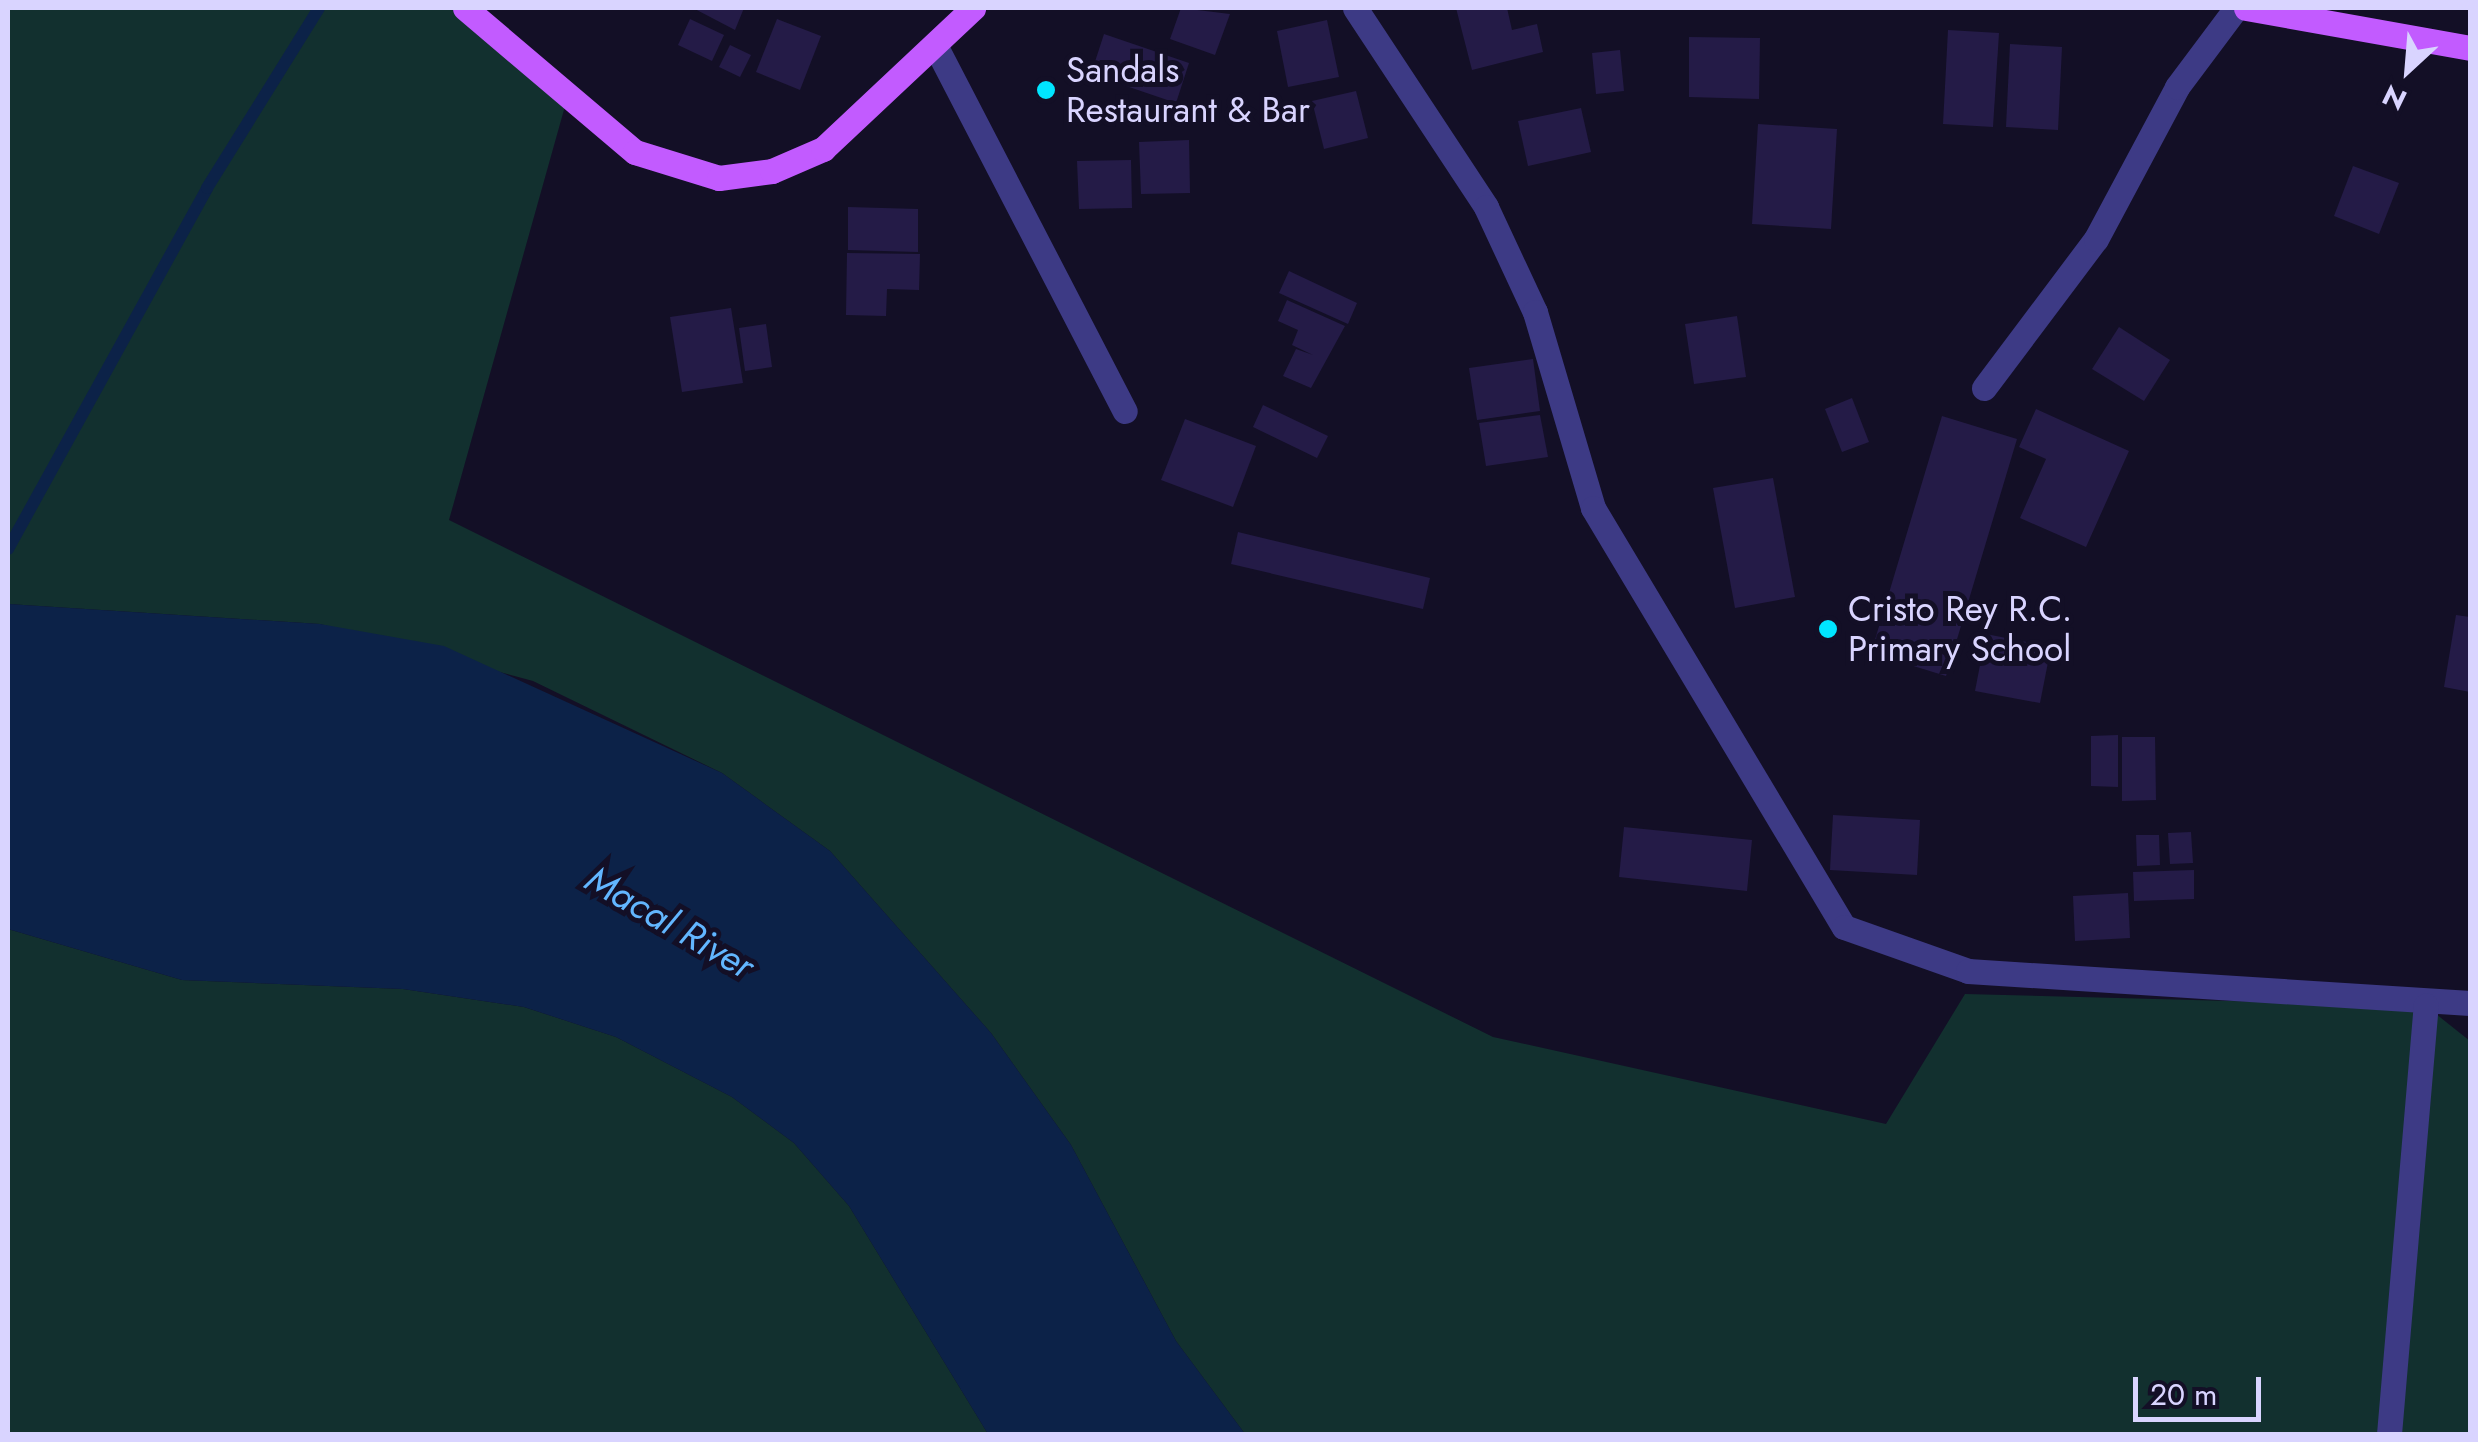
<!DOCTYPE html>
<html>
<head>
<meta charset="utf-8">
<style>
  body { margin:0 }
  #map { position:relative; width:2478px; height:1442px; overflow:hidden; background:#130f26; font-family:Jost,sans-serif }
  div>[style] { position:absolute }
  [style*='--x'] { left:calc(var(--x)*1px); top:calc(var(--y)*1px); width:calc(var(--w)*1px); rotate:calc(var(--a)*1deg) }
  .green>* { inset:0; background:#12302f }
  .water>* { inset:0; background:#0c2248 }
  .stream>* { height:12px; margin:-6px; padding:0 6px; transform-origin:6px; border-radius:6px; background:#0c2248 }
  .building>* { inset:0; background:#241b47 }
  .minor>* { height:25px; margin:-12.5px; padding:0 12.5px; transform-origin:12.5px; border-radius:12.5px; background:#3d3a85 }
  .major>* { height:25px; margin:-12.5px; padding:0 12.5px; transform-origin:12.5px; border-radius:12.5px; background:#c25bff }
  .dots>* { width:28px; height:28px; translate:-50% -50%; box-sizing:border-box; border:5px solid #130f26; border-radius:50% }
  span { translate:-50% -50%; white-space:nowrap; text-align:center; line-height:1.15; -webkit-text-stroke:10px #130f26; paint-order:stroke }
  .poi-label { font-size:35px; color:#d9d4ff }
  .left { translate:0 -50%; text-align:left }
  .water-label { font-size:38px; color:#62b6ff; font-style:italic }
  .frame { position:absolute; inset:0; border:10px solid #d9d4ff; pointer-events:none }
  .north { position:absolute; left:2358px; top:20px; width:100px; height:100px; -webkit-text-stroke:8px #130f26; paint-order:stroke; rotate:206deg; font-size:28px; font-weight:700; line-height:40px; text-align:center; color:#d9d4ff }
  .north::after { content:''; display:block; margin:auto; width:35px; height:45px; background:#d9d4ff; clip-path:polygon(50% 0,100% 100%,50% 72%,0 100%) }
  .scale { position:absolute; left:2133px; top:1377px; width:128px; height:45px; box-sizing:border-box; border:5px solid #d9d4ff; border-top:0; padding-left:12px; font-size:30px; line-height:35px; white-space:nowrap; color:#d9d4ff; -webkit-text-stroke:8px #130f26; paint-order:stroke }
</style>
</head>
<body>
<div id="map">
  <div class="green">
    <div style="clip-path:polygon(8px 8px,465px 8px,567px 99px,449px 520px,1493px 1037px,1886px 1124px,1965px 994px,2426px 1006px,2470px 1041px,2470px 1434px,1245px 1434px,1176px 1341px,1071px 1145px,991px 1033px,830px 851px,722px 773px,533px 681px,320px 624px,8px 604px)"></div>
    <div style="clip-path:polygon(8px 929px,182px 980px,403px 989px,524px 1007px,616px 1037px,732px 1097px,794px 1143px,849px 1206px,988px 1434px,8px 1434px)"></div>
  </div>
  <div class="water">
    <div style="clip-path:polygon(8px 604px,320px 624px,444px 646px,722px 773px,830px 851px,991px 1033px,1071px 1145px,1176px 1341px,1245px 1434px,988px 1434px,849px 1206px,794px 1143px,732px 1097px,616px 1037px,524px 1007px,403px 989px,182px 980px,8px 929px)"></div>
  </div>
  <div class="stream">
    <div style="--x:8;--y:549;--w:412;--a:-61.1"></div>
    <div style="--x:207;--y:188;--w:212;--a:-58.1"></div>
  </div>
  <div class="building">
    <div style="clip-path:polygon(693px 8px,744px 8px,735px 30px)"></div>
    <div style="clip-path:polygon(1181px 8px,1230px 14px,1215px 55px,1170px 39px)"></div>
    <div style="clip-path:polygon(1456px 8px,1507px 8px,1512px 30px,1537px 24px,1543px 52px,1472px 70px)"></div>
    <div style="clip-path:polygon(690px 19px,724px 35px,712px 61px,678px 45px)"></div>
    <div style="clip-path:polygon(777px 19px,821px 36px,800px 90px,756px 72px)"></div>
    <div style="clip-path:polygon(1327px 20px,1339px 77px,1288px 87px,1277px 31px)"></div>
    <div style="clip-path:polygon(1948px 30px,1999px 33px,1993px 127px,1943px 124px)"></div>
    <div style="clip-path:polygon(1104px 34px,1189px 63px,1176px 103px,1091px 74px)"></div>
    <div style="clip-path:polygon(1689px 37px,1760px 38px,1759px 99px,1689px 97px)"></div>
    <div style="clip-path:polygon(2010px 44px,2062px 47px,2058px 130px,2006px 127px)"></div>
    <div style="clip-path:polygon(730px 45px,751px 55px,740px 77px,719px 67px)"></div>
    <div style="clip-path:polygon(1620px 50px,1624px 91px,1596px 94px,1592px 53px)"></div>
    <div style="clip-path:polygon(1356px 91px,1368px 138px,1324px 149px,1312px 101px)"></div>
    <div style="clip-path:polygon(1581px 108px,1591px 152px,1528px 166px,1518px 121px)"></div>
    <div style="clip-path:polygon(1758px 124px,1837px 129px,1831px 229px,1752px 224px)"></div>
    <div style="clip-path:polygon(1189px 140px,1190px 193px,1141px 194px,1139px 142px)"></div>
    <div style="clip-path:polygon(1131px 160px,1132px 208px,1079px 209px,1077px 161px)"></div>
    <div style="clip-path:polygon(2353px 166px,2399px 183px,2379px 234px,2334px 216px)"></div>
    <div style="clip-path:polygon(848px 207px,918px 209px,918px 252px,848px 250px)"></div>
    <div style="clip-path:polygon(847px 253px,920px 254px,919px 290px,887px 289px,886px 316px,846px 315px)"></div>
    <div style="clip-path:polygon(1289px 271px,1357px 303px,1348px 324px,1279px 293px)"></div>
    <div style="clip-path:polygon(1287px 300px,1345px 326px,1311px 388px,1283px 376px,1296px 349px,1313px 355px,1292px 345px,1298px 330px,1278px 321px)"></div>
    <div style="clip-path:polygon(731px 308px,743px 383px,682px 392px,670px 317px)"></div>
    <div style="clip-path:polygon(1737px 316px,1746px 377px,1694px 384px,1685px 324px)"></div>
    <div style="clip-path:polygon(766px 324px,772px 367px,745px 371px,739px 328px)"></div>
    <div style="clip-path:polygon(2119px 327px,2170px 360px,2144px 401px,2092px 369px)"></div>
    <div style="clip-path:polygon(1533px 359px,1540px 411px,1477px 420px,1469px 368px)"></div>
    <div style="clip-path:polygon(1852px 398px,1869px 442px,1842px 452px,1825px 409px)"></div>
    <div style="clip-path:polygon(1263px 405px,1328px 436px,1317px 458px,1253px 427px)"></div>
    <div style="clip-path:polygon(2036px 409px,2129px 451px,2086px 547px,2020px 518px,2046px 459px,2019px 447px)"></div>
    <div style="clip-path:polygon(1540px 415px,1548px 457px,1486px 466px,1479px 423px)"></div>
    <div style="clip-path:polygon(1942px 416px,2017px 439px,1946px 676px,1871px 653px)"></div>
    <div style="clip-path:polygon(1185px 419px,1256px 446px,1233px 507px,1161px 480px)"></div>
    <div style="clip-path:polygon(1773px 478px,1795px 597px,1735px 608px,1713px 488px)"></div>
    <div style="clip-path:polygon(1238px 532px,1430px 578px,1423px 609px,1231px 564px)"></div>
    <div style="clip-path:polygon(2456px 615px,2470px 617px,2470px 692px,2444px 687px)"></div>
    <div style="clip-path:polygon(1986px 634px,2051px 647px,2040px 703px,1975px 691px)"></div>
    <div style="clip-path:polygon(2118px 735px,2118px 787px,2091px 786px,2091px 736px)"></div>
    <div style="clip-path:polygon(2122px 737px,2155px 737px,2156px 800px,2122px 801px)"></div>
    <div style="clip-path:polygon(1833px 815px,1920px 820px,1917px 875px,1830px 870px)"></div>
    <div style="clip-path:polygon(1624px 827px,1752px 840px,1747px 891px,1619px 877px)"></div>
    <div style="clip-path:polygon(2191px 832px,2193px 863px,2170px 864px,2168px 833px)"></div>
    <div style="clip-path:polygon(2136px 835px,2159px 835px,2160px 865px,2137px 866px)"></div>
    <div style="clip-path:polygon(2194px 870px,2194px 899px,2134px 901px,2133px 872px)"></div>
    <div style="clip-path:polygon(2128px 893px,2130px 938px,2075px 941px,2073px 896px)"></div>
  </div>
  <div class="minor">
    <div style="--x:1355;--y:8;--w:238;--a:56.6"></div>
    <div style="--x:1486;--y:207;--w:116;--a:65"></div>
    <div style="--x:1535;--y:312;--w:204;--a:73.5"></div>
    <div style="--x:1593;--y:508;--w:488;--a:59.1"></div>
    <div style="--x:1844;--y:927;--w:132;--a:19.5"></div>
    <div style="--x:1968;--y:971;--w:503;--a:3.65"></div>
    <div style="--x:936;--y:47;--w:410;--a:62.6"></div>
    <div style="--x:1984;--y:388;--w:186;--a:-53.1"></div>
    <div style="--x:2096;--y:239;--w:172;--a:-61.9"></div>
    <div style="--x:2177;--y:87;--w:99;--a:-53.2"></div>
    <div style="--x:2389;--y:1434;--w:430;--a:-85.1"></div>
  </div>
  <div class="major">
    <div style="--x:465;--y:8;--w:223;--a:40.3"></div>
    <div style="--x:635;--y:152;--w:88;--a:17.2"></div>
    <div style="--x:719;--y:178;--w:53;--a:-7.5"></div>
    <div style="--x:772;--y:171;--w:56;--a:-23.3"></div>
    <div style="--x:823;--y:149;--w:206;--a:-43.2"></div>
    <div style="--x:2246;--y:8;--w:228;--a:10.1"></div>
  </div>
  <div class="dots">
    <div style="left:1046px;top:90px;background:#00e5ff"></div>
    <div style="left:1828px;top:629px;background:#00e5ff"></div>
  </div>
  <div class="poi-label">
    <span class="left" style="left:1066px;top:90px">Sandals<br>Restaurant &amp; Bar</span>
    <span class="left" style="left:1848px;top:629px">Cristo Rey R.C.<br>Primary School</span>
  </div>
  <div class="water-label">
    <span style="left:670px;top:922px;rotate:30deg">Macal River</span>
  </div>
  <div class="frame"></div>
  <div class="north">N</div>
  <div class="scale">20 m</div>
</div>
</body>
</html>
